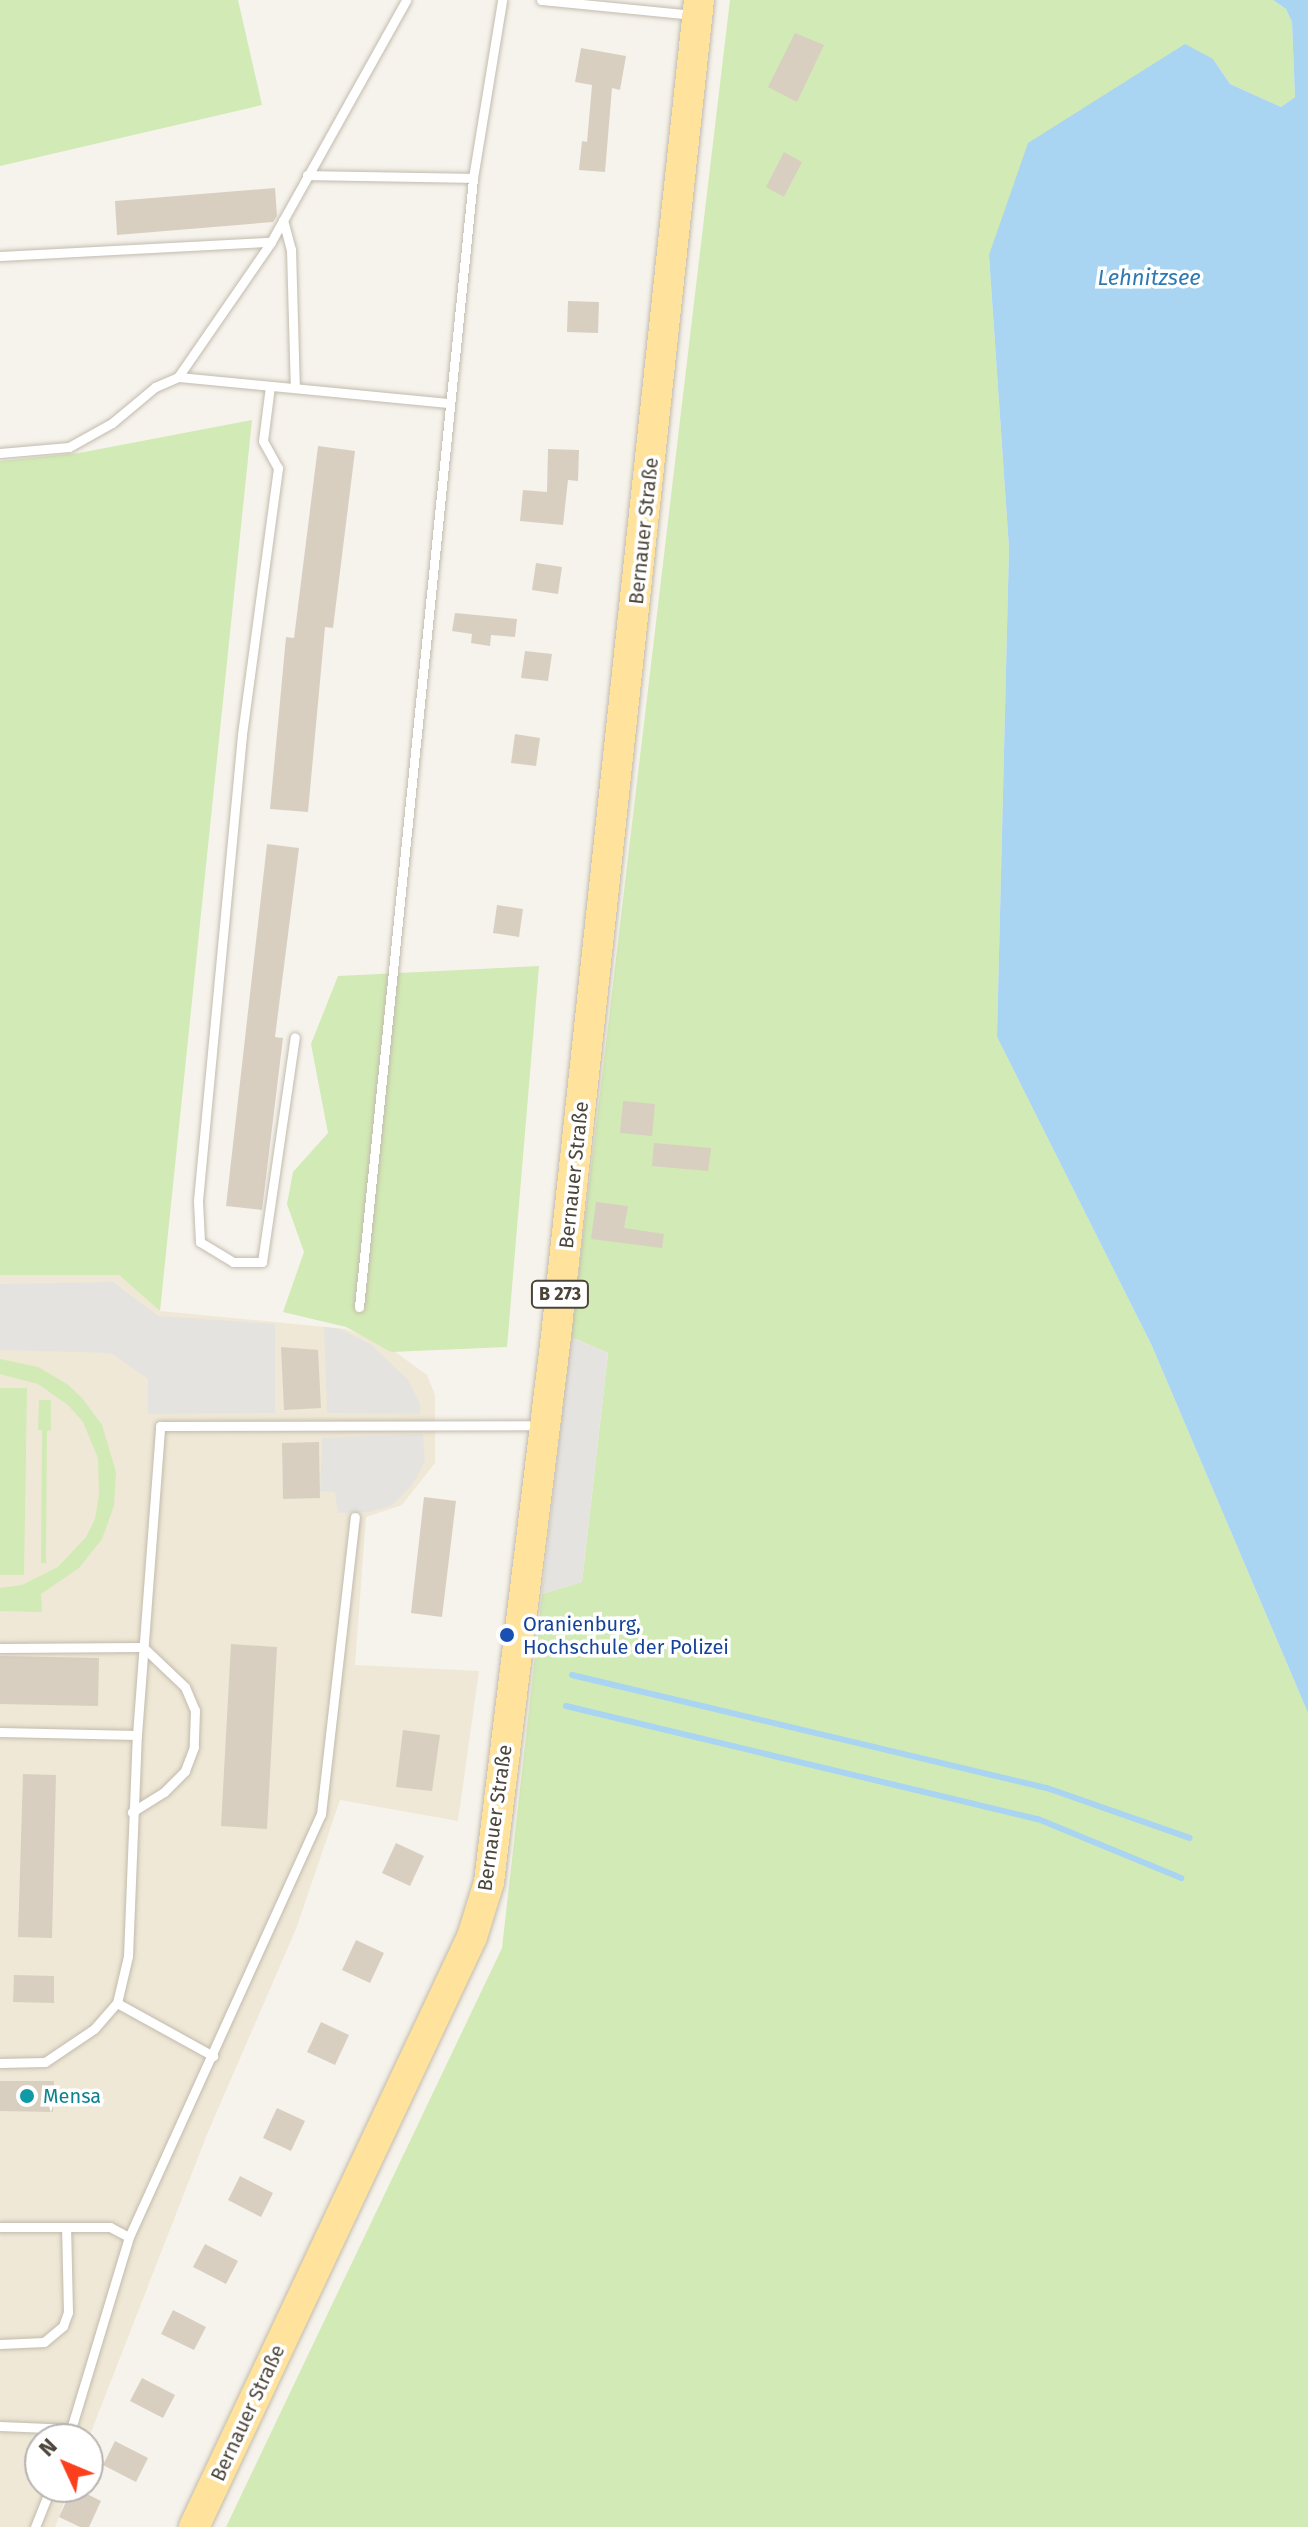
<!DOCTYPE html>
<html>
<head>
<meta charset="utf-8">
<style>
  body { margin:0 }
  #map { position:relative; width:1308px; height:2527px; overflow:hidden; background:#f6f3ec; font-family:"Fira Sans",sans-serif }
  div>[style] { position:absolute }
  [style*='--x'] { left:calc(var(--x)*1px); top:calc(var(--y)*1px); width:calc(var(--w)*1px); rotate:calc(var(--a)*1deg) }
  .education>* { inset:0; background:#efe8d6 }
  .green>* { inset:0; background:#d2eab5 }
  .parking>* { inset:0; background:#e5e3e0 }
  .water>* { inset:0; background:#a9d4f2 }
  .stream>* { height:6px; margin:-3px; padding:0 3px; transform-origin:3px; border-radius:3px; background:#a9d4f2 }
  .building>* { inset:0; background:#d8cfc1 }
  .roads { filter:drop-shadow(0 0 2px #c2bbae) drop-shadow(0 0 2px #c2bbae) }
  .lane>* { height:9px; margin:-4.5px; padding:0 4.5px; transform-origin:4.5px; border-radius:4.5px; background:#fff }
  .primary>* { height:30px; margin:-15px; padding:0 15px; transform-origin:15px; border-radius:15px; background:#ffe39c }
  .dots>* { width:22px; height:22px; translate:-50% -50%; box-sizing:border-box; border:4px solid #fff; border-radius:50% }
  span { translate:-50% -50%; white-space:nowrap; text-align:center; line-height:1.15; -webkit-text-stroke:7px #fff; paint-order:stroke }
  .shield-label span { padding:2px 6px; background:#fff; border:2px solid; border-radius:6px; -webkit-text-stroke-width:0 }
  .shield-label { font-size:18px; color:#4b4439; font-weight:700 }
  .street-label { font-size:20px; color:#4b4439 }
  .transit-label { font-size:20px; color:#164399 }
  .left { translate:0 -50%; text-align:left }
  .culture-label { font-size:20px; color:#0d838f }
  .water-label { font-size:22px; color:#2e7ab2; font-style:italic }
  .north { position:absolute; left:24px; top:2423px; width:80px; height:80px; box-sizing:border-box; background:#fff; border:2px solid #b7b4b0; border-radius:50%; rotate:314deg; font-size:22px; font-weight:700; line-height:32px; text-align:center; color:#4b4439 }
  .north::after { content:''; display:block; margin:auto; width:28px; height:36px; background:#fc3f1d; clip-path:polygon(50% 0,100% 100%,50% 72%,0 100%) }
</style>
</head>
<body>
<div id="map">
  <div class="education">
    <div style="clip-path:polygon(0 1275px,119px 1275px,160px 1311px,346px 1329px,387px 1346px,427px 1375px,435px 1395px,435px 1463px,402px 1505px,366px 1517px,355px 1665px,479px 1671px,458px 1821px,340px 1800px,296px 1929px,208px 2132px,88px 2440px,40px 2439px,40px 2487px,70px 2487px,55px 2527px,0 2527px)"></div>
  </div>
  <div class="green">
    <div style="clip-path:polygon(0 0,238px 0,262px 105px,0 166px)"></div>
    <div style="clip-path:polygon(730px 0,1273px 0,1286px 9px,1292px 22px,1295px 97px,1281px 107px,1230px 84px,1213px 59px,989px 255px,1009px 548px,997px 1037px,1152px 1346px,1308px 1713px,1308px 2527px,226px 2527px,502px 1948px,542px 1594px,582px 1582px,608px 1353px,571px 1337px)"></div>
    <div style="clip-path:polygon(252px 420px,160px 1311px,119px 1275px,0 1275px,0 461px,79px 453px)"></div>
    <div style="clip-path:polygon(539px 966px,507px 1347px,391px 1352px,346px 1327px,283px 1312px,304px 1252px,287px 1204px,293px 1172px,328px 1133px,311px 1044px,338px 976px)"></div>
    <div style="clip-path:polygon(0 1359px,38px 1367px,67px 1384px,82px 1398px,102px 1425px,116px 1472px,114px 1506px,102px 1539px,79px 1568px,41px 1594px,42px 1612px,0 1611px,0 1588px,22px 1585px,58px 1567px,86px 1537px,95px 1519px,99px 1495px,98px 1458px,83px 1422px,68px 1405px,38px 1384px,0 1374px)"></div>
    <div style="clip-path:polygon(0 1388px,27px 1388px,24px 1575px,0 1575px)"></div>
    <div style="clip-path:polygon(39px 1400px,51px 1400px,51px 1430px,47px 1431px,46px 1563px,41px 1563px,42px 1430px,38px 1430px)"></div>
  </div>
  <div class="parking">
    <div style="clip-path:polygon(113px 1282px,158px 1316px,275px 1324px,275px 1413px,148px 1414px,148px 1379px,111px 1353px,0 1350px,0 1284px)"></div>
    <div style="clip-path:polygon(324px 1327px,340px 1329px,372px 1345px,408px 1380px,420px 1404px,420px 1414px,327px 1413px)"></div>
    <div style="clip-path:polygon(571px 1337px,608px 1353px,582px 1582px,542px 1594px)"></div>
    <div style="clip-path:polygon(423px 1434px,425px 1461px,413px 1484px,392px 1505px,370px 1512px,338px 1513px,335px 1492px,320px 1491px,322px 1438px)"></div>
  </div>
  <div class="water">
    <div style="clip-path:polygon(1273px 0,1308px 0,1308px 1713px,1152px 1346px,997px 1037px,1009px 548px,989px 255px,1028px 143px,1185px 44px,1213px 59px,1230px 84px,1281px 107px,1295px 97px,1292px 22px,1286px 9px)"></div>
  </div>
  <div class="stream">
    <div style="--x:572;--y:1675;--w:488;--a:13.4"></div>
    <div style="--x:1047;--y:1788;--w:151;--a:19.3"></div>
    <div style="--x:566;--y:1706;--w:485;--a:13.5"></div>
    <div style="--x:1038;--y:1819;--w:155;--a:22.4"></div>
  </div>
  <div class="building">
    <div style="clip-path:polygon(795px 33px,824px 45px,797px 102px,768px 87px)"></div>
    <div style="clip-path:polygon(581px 48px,626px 56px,620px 90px,612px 88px,605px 172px,579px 170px,582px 141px,587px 142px,592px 85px,575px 82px)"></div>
    <div style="clip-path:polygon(784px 152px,802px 162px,784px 197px,766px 187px)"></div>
    <div style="clip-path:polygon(275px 188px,277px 216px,273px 222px,117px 235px,115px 201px)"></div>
    <div style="clip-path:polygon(568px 301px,599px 302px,598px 333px,567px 332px)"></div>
    <div style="clip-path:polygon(318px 446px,355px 451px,333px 628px,325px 627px,308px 812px,270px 809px,286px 637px,294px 638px)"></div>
    <div style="clip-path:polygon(548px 449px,579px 450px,578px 481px,568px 480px,563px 525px,520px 521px,523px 490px,547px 492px)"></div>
    <div style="clip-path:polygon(536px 563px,562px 567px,558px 594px,532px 590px)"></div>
    <div style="clip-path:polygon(455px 613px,517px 619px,515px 637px,491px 635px,490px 646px,471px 643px,472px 634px,452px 631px)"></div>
    <div style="clip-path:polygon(525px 651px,552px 654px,548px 681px,521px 678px)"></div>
    <div style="clip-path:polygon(515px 734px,540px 738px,536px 766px,511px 763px)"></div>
    <div style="clip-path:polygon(267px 844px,299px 848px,275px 1037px,283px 1038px,262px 1210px,226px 1206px)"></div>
    <div style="clip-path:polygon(497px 905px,523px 909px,519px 937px,493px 933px)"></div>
    <div style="clip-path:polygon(623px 1101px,655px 1104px,652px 1136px,620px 1133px)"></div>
    <div style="clip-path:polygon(654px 1143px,711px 1148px,708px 1171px,652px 1166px)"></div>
    <div style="clip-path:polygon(596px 1202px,628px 1206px,624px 1228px,664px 1234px,662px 1248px,591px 1239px)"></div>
    <div style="clip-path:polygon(281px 1347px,318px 1350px,321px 1408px,284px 1410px)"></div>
    <div style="clip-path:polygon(319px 1442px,320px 1498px,283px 1499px,282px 1443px)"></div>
    <div style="clip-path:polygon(424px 1497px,456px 1501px,442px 1617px,411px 1613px)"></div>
    <div style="clip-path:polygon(231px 1644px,277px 1647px,267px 1829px,221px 1826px)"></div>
    <div style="clip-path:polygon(0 1656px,99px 1658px,98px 1706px,0 1704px)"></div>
    <div style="clip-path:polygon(403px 1730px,440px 1735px,432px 1791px,396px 1787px)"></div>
    <div style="clip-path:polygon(23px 1774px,56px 1775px,52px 1938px,18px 1937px)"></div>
    <div style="clip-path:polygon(396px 1843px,424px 1856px,410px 1886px,382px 1873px)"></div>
    <div style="clip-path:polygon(356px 1940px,384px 1953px,370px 1983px,342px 1970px)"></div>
    <div style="clip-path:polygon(14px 1975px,54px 1976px,54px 2003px,13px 2002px)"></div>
    <div style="clip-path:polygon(321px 2022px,349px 2035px,335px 2065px,307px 2052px)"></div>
    <div style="clip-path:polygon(0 2081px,54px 2081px,53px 2112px,0 2111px)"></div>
    <div style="clip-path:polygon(277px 2108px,305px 2121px,291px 2151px,263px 2138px)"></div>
    <div style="clip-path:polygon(240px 2176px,273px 2193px,261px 2217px,228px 2200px)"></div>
    <div style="clip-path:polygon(205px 2244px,238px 2261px,226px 2284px,193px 2267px)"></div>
    <div style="clip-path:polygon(173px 2310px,206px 2327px,194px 2350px,161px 2334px)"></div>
    <div style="clip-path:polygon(142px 2378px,175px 2395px,163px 2418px,130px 2401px)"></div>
    <div style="clip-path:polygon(115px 2441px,148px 2458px,136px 2482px,103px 2465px)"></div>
    <div style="clip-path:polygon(73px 2487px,101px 2501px,89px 2527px,80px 2527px,59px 2517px)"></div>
  </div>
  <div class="roads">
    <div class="lane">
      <div style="--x:541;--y:0;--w:154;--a:5.6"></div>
      <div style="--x:307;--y:175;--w:166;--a:1"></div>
      <div style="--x:283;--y:220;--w:30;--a:75"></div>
      <div style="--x:291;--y:249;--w:139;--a:88.4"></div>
      <div style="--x:0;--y:256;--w:271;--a:-3"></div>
      <div style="--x:178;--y:377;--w:164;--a:-55.4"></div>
      <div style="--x:271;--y:242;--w:277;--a:-60.8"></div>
      <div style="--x:270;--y:386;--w:55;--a:97.3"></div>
      <div style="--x:263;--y:441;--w:31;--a:61"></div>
      <div style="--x:278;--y:468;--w:269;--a:97.7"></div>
      <div style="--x:242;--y:735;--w:468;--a:95.4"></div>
      <div style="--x:198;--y:1201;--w:41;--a:87.2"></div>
      <div style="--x:200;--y:1242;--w:39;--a:31"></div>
      <div style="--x:233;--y:1262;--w:29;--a:0"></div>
      <div style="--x:262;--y:1262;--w:227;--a:-81.7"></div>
      <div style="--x:0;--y:453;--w:69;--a:-5"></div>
      <div style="--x:69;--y:447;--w:49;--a:-29.2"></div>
      <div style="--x:112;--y:423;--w:56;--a:-39.9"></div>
      <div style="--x:155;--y:387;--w:25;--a:-23"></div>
      <div style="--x:178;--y:377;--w:272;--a:5.5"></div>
      <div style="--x:359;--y:1307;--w:1135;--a:-84.23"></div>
      <div style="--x:473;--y:178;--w:180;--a:-80.7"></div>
      <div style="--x:0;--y:1648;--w:143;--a:-0.4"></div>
      <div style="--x:143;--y:1647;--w:58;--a:43.6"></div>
      <div style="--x:185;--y:1687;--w:25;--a:67"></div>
      <div style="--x:195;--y:1710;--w:37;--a:92"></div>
      <div style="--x:194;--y:1747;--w:26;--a:111"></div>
      <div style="--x:185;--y:1771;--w:30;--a:135"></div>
      <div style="--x:164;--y:1792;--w:38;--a:148"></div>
      <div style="--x:0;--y:1732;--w:137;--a:1.3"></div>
      <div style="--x:117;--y:2003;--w:110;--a:28.9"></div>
      <div style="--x:0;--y:2063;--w:45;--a:-1.3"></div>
      <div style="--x:45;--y:2062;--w:59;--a:-34"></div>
      <div style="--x:94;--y:2029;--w:35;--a:-49"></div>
      <div style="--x:117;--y:2003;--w:48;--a:-76.8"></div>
      <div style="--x:128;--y:1956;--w:221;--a:-87.7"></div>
      <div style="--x:137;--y:1735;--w:310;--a:-85.7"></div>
      <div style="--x:160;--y:1426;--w:382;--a:-0.1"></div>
      <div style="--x:0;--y:2227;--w:110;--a:0"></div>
      <div style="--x:110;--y:2227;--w:21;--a:28"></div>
      <div style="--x:0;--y:2344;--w:44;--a:-2.6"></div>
      <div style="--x:44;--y:2342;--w:25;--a:-40"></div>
      <div style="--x:63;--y:2326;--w:15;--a:-70"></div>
      <div style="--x:68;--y:2312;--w:85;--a:-91.3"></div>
      <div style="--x:0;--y:2426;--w:72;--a:2.4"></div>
      <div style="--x:68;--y:2439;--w:211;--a:-73.2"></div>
      <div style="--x:129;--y:2237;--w:465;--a:-65.6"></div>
      <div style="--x:321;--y:1814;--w:299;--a:-83.5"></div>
      <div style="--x:35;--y:2527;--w:43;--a:-68.2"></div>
    </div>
    <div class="primary">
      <div style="--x:194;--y:2527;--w:652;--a:-64.77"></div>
      <div style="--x:472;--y:1937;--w:58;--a:-72.8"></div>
      <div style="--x:489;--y:1882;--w:550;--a:-83"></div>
      <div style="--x:556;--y:1336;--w:1344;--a:-83.89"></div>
    </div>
  </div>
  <div class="dots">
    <div style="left:507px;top:1635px;background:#1a4fb4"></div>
    <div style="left:27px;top:2096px;background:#0f9aa8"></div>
  </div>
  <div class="shield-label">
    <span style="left:560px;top:1294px">B 273</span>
  </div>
  <div class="street-label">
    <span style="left:644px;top:531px;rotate:-84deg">Bernauer Straße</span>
    <span style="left:574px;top:1175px;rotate:-84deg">Bernauer Straße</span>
    <span style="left:495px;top:1818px;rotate:-82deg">Bernauer Straße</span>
    <span style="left:248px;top:2413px;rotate:-65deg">Bernauer Straße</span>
  </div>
  <div class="transit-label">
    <span class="left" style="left:523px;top:1636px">Oranienburg,<br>Hochschule der Polizei</span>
  </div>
  <div class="culture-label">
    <span class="left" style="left:43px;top:2096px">Mensa</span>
  </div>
  <div class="water-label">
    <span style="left:1149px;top:278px">Lehnitzsee</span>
  </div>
  <div class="north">N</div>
</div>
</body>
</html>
